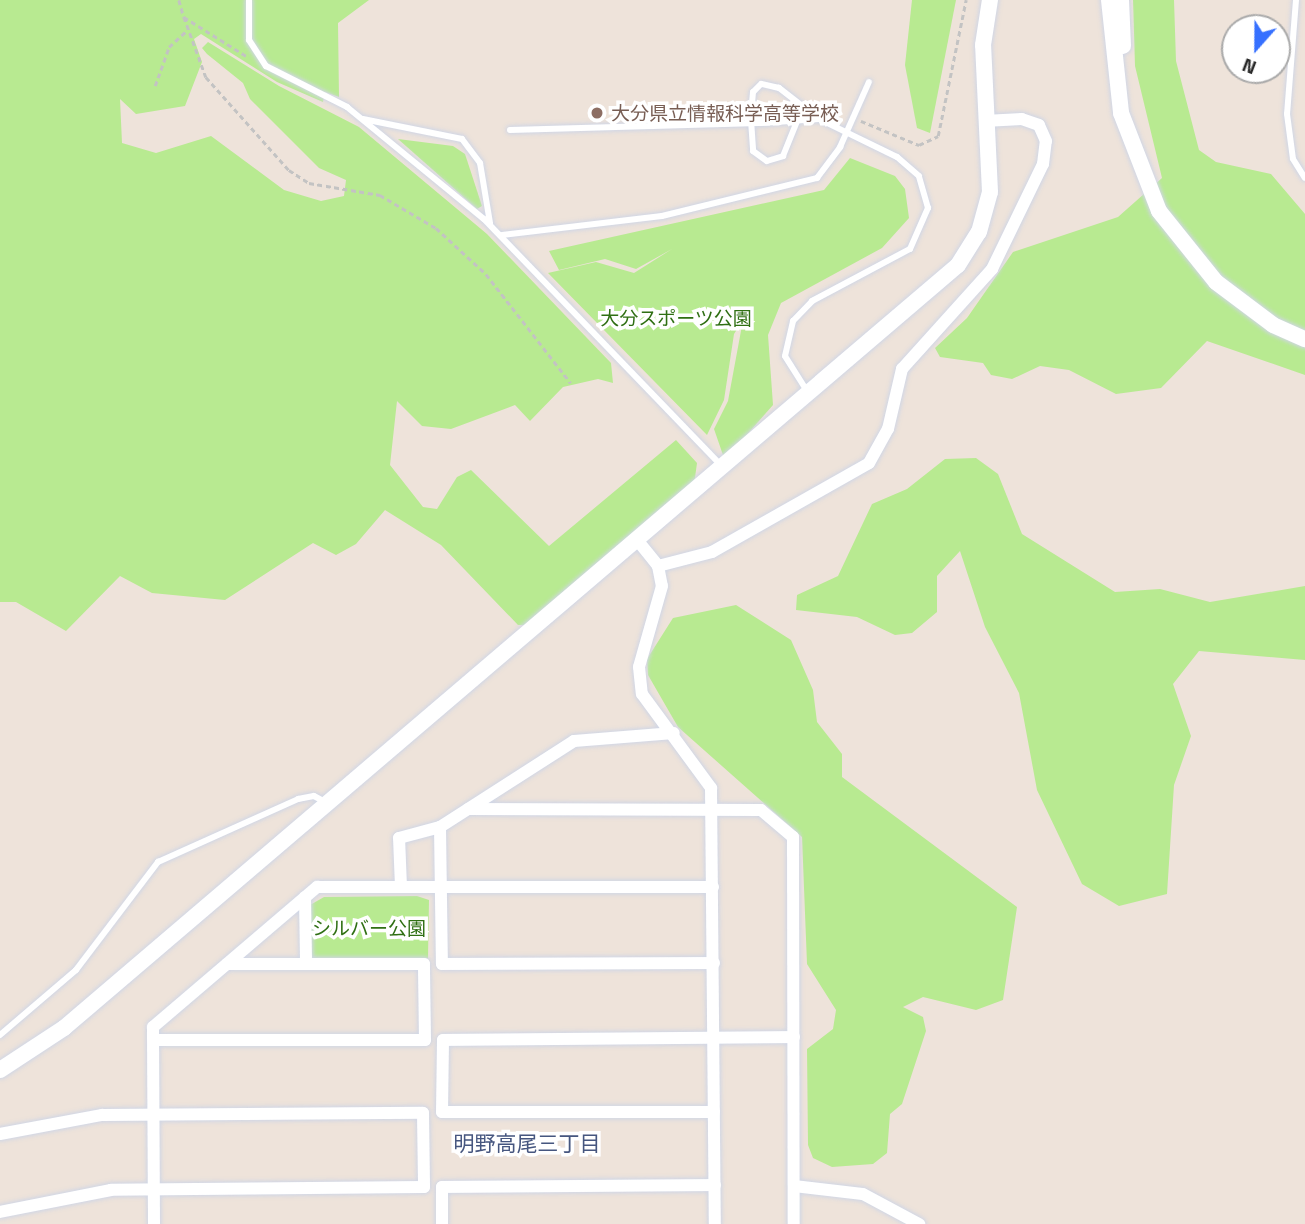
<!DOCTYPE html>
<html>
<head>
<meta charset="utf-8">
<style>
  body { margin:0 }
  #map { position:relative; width:1305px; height:1224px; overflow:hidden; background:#eee3da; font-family:"Titillium Web","Noto Sans JP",sans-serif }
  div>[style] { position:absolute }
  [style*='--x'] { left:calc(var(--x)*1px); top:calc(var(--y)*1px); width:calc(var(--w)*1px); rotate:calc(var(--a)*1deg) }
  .green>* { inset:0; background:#b8ea91 }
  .path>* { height:2.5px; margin-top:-1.25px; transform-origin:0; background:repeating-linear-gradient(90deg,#c3c3c3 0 5px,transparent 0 8.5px) }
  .roads { filter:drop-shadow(0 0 2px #d0d6e5) drop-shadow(0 0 2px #d0d6e5) }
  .lane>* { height:6px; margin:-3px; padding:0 3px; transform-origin:3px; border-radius:3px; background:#fff }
  .street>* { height:12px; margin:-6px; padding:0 6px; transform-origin:6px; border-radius:6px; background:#fff }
  .secondary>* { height:16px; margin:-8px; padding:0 8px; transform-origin:8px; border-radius:8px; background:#fff }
  .dots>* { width:19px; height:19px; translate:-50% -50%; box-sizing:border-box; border:4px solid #fff; border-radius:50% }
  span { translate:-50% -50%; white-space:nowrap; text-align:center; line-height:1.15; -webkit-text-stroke:7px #fff; paint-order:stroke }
  .education-label { font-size:19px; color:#785e54 }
  .left { translate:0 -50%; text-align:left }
  .park-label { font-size:19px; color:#2f6f13 }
  .neighbourhood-label { font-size:21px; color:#46567f }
  .north { position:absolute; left:1221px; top:14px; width:70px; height:70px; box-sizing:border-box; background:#fff; border:2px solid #aaa; border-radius:50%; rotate:201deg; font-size:19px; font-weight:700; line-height:28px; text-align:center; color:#2a2a2a }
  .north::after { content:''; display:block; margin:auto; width:24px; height:32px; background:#3670ff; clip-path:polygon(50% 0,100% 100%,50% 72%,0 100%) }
</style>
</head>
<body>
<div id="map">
  <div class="green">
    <div style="clip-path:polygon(0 0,369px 0,338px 23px,339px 97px,325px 92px,323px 102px,277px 82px,201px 34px,194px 39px,202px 62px,185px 106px,136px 114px,120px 99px,122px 143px,156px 153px,211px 136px,284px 190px,321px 201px,344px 196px,346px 180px,319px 168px,250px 99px,243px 83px,207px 54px,202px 48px,208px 42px,279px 86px,359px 127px,487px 234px,611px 363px,613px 383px,598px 379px,563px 387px,530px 421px,515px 405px,451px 429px,422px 426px,397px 401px,390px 465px,423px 507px,437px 509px,457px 477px,471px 470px,549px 546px,676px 440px,697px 463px,694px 485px,530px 625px,518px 625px,441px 545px,385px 510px,356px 544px,336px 555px,313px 543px,225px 600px,152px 593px,120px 576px,66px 631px,16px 602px,0 602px)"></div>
    <div style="clip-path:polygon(912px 0,956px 0,930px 133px,917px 128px,905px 65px)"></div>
    <div style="clip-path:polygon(1133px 0,1174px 0,1176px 61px,1199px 150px,1216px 162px,1271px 174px,1305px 214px,1305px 375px,1207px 341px,1161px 388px,1116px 394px,1069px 370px,1040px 366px,1012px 379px,991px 375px,983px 363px,940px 357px,935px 348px,967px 318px,1013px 252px,1118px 217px,1162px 178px,1135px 66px)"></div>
    <div style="clip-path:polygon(398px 139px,453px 146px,465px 154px,482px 206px,477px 209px)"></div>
    <div style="clip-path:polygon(850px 158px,895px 176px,905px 189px,909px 218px,882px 248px,781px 303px,768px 335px,773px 405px,729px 455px,723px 455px,714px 429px,728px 401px,743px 320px,734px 334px,724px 400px,707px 435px,548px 273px,596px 262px,634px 273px,672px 249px,636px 269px,605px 259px,559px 270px,549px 251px,824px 190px)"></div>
    <div style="clip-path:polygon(976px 458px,998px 474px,1022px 534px,1115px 592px,1160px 589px,1210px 602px,1305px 586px,1305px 660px,1199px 651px,1173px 684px,1191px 736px,1174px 785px,1167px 894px,1119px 906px,1082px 884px,1037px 790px,1019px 693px,985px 627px,960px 551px,937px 576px,937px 612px,912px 633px,895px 635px,857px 617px,796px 610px,797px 595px,838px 576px,872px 504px,907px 489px,945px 459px)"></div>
    <div style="clip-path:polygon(736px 605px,791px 640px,813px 690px,817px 722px,842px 754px,842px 777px,1017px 907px,1003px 1000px,976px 1010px,923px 997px,903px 1007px,923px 1017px,926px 1031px,902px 1104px,890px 1114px,887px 1153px,873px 1164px,832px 1167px,813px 1158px,808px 1145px,807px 1049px,833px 1029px,836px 1010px,807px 964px,802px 837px,678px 727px,648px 675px,647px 659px,673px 618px)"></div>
    <div style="clip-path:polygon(417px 896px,429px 900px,428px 958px,310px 959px,310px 905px,324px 897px)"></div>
  </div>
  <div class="path">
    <div style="--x:179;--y:0;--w:18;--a:74"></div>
    <div style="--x:184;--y:17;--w:75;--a:32"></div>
    <div style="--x:184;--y:17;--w:64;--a:69.9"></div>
    <div style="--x:206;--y:77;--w:125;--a:48.3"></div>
    <div style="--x:289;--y:170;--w:24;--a:33"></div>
    <div style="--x:309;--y:183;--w:72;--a:9.6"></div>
    <div style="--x:380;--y:195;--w:65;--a:30.5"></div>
    <div style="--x:436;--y:228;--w:68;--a:42.6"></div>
    <div style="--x:486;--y:274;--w:138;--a:52.1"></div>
    <div style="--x:155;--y:86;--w:41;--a:-70.3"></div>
    <div style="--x:169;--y:47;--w:25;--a:-43"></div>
    <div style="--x:861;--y:121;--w:63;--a:22.5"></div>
    <div style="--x:919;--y:145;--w:21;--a:-25"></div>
    <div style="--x:938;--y:136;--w:139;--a:-78.4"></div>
  </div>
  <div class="roads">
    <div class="lane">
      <div style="--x:249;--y:0;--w:40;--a:90"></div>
      <div style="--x:249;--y:40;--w:31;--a:57"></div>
      <div style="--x:266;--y:66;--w:91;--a:26.8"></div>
      <div style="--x:347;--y:107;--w:177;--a:39.3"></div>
      <div style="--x:484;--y:219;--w:340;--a:46.1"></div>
      <div style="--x:1296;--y:0;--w:114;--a:94.5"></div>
      <div style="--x:1287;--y:114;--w:45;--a:82.4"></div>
      <div style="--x:1293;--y:159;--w:22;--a:58"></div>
      <div style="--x:363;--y:119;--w:101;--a:11.4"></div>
      <div style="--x:462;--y:139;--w:30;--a:53"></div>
      <div style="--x:480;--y:163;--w:61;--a:80.5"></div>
      <div style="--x:751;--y:120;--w:31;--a:86"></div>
      <div style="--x:753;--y:151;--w:17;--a:36"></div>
      <div style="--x:767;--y:161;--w:17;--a:-17"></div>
      <div style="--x:783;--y:156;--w:37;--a:-68"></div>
      <div style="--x:510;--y:130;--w:249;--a:-1.6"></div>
      <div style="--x:502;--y:235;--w:161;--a:-6.8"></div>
      <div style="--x:662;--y:216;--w:160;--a:-13.8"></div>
      <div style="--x:817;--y:178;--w:39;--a:-53"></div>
      <div style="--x:840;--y:147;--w:71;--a:-66"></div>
      <div style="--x:807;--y:391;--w:41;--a:-122.2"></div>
      <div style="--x:785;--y:356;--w:36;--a:-77"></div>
      <div style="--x:793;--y:321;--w:28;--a:-46"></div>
      <div style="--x:812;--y:301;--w:111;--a:-28"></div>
      <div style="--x:910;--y:249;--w:45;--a:-66.3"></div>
      <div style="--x:928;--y:208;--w:33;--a:-106"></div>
      <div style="--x:919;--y:176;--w:29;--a:-139"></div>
      <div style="--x:897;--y:157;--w:87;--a:-154"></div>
      <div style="--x:819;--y:119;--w:51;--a:-142.2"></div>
      <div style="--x:779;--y:88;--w:18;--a:-167"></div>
      <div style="--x:761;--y:84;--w:11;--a:135"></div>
      <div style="--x:753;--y:92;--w:22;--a:95"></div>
      <div style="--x:751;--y:114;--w:13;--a:42"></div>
      <div style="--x:761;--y:123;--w:58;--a:-3.9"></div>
      <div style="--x:0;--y:1035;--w:100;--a:-40.5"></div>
      <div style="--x:76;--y:970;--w:136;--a:-52.8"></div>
      <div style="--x:158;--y:862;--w:154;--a:-24.2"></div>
      <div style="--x:298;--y:799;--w:16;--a:-11"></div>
      <div style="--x:314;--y:796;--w:15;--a:28"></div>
    </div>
    <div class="street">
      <div style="--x:638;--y:541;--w:32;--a:51"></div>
      <div style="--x:658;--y:566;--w:20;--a:79"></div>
      <div style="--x:662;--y:586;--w:84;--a:105.9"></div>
      <div style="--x:639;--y:667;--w:27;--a:84"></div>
      <div style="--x:642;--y:694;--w:117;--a:53.7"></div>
      <div style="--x:711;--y:788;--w:436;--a:89.5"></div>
      <div style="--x:658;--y:566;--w:56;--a:-14.5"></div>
      <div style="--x:712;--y:552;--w:180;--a:-29.5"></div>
      <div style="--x:869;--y:463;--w:39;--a:-61"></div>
      <div style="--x:888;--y:429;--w:62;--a:-76.9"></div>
      <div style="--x:902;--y:369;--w:135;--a:-48"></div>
      <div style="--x:992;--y:269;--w:117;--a:-64.1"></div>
      <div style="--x:1043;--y:164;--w:23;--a:-83"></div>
      <div style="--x:1046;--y:141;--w:17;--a:-114"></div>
      <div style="--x:1039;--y:125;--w:18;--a:-161"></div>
      <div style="--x:1022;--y:119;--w:33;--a:177"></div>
      <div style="--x:468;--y:809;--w:293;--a:0.2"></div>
      <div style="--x:761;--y:810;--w:42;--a:40.2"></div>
      <div style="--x:793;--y:837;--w:387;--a:89.9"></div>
      <div style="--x:440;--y:827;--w:137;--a:89.2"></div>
      <div style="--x:442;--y:964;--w:272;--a:-0.2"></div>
      <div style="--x:401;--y:887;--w:49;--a:-92.3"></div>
      <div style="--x:399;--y:838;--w:42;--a:-15"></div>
      <div style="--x:440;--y:827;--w:159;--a:-32.7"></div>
      <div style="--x:574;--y:741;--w:100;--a:-4.6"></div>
      <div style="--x:305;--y:897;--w:67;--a:89.1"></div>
      <div style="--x:153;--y:1040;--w:272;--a:0"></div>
      <div style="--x:425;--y:1040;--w:76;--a:-90.8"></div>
      <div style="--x:424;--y:964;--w:197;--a:180"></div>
      <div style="--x:714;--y:1112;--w:272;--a:180"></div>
      <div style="--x:442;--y:1112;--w:72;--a:-89.2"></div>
      <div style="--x:443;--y:1040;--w:351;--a:-0.5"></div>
      <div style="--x:0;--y:1134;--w:104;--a:-10.6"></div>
      <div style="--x:102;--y:1115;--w:321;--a:-0.4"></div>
      <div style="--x:423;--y:1113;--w:74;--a:89.2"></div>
      <div style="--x:424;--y:1187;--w:313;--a:179.5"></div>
      <div style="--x:111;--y:1190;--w:113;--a:168.8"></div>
      <div style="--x:794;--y:1186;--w:69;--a:6.6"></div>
      <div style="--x:863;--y:1194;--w:64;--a:28.2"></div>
      <div style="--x:154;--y:1224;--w:197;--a:-90.3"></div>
      <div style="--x:153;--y:1027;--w:216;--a:-40.5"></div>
      <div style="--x:317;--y:887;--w:396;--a:0"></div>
      <div style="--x:442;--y:1224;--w:37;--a:-90"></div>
      <div style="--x:442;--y:1187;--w:273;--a:-0.4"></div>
    </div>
    <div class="secondary">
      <div style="--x:1109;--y:0;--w:114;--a:83.9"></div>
      <div style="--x:1121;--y:113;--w:105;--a:68.8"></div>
      <div style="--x:1159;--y:211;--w:91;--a:51.2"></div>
      <div style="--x:1216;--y:282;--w:71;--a:37"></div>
      <div style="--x:1273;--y:325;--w:35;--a:24"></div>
      <div style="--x:1121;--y:0;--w:46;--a:87.5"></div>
      <div style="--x:0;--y:1070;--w:77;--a:-33.3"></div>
      <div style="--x:64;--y:1028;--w:1175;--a:-40.48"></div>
      <div style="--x:958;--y:265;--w:39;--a:-58"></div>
      <div style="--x:979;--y:232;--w:41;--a:-74.6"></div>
      <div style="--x:990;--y:192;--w:147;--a:-92.7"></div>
      <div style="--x:983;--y:45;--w:46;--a:-81.2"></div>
    </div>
  </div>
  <div class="dots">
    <div style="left:597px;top:113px;background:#8d6e63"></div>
  </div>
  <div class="education-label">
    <span class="left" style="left:611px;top:113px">大分県立情報科学高等学校</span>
  </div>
  <div class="park-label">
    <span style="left:676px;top:318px">大分スポーツ公園</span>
    <span style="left:369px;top:928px">シルバー公園</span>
  </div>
  <div class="neighbourhood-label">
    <span style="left:527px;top:1143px">明野高尾三丁目</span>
  </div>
  <div class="north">N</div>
</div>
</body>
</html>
